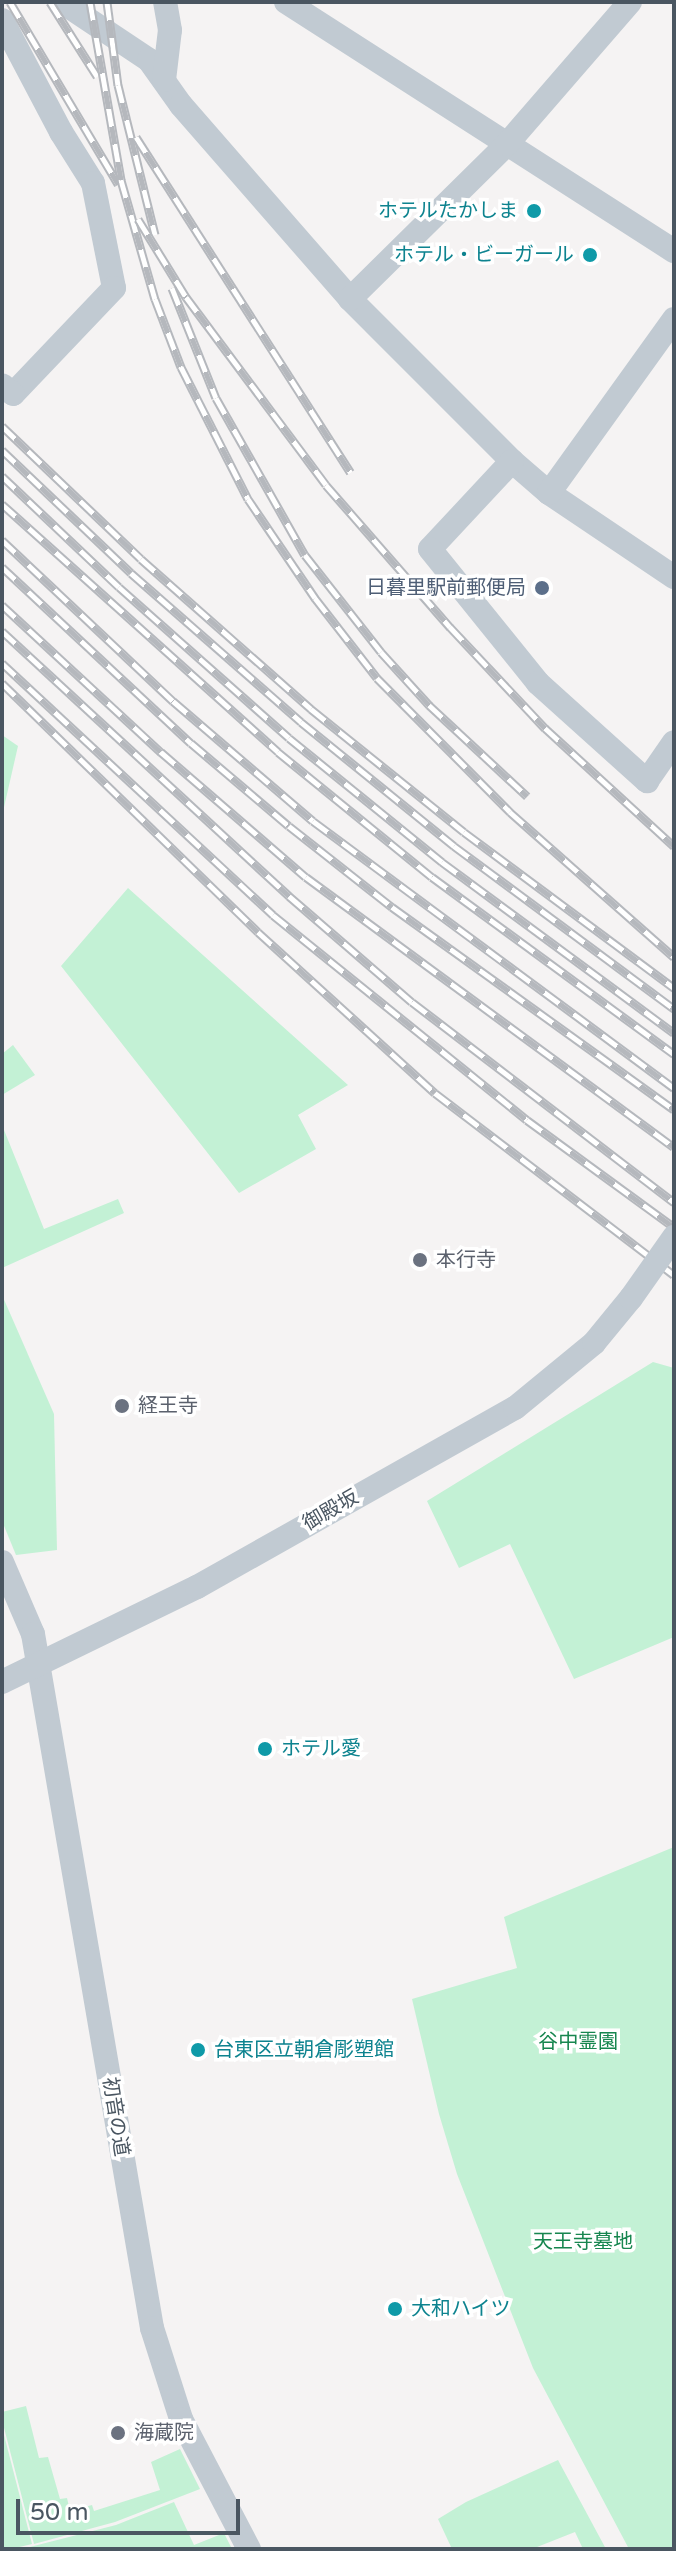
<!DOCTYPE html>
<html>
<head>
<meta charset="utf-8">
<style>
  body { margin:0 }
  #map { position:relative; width:676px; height:2551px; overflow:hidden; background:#f5f3f3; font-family:"Varela Round","Noto Sans JP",sans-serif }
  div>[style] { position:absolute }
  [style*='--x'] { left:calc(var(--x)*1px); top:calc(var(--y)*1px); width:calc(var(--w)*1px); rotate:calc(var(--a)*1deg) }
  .green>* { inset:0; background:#c3f1d5 }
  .minor>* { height:24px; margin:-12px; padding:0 12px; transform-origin:12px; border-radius:12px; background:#c1cad2 }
  .rail>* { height:9px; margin-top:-4.5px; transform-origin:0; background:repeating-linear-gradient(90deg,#fff 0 18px,#b5b8bd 0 36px); box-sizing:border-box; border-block:2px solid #b5b8bd }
  .minor-bridge>* { height:24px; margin:-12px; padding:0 12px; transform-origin:12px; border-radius:12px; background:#c1cad2 }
  .dots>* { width:22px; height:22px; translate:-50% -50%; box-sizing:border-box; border:4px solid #fff; border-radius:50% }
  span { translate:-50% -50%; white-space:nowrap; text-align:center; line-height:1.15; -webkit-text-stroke:7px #fff; paint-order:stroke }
  .culture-label { font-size:20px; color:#0d838f }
  .right { translate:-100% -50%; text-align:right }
  .left { translate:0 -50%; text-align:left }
  .service-label { font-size:20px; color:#4e5e75 }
  .worship-label { font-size:20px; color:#5b616d }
  .street-label { font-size:20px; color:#4a5661 }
  .park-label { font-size:20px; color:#17864f }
  .frame { position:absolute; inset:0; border:4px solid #4a5661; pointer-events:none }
  .scale { position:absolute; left:16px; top:2499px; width:224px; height:36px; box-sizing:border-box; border:4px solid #4a5661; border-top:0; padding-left:10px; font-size:24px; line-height:28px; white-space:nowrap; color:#4a5661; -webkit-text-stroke:6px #fff; paint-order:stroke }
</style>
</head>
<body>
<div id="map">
  <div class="green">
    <div style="clip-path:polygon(2px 735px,18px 746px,2px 816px)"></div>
    <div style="clip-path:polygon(128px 888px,348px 1085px,298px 1115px,316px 1149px,239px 1193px,61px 966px)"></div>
    <div style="clip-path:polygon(13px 1045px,35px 1075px,2px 1095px,2px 1054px)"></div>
    <div style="clip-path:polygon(2px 1125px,44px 1229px,118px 1199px,124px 1213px,2px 1268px)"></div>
    <div style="clip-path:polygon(2px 1295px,54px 1414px,57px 1550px,16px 1555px,2px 1521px)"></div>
    <div style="clip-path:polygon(653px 1362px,674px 1368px,674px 1637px,574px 1679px,510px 1544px,459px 1568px,427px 1501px)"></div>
    <div style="clip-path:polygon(674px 1847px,674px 2549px,629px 2549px,533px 2368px,457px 2174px,439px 2114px,412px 1999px,517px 1968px,504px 1917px)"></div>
    <div style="clip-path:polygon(26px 2406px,39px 2458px,48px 2457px,60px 2499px,67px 2498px,70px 2511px,92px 2505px,94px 2511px,160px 2490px,151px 2462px,180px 2449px,200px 2489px,115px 2522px,34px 2544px,2px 2420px,2px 2412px)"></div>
    <div style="clip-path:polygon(2px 2427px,32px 2544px,11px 2549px,2px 2549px)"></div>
    <div style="clip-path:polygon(558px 2460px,606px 2549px,583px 2549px,575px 2532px,532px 2549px,452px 2549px,438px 2519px,466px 2502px)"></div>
    <div style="clip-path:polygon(174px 2502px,194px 2545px,224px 2533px,232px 2549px,22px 2549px,116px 2525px)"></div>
  </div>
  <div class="minor">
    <div style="--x:62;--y:2;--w:105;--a:33.7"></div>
    <div style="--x:149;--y:60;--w:55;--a:54.6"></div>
    <div style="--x:181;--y:105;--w:257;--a:48.9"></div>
    <div style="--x:350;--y:299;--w:229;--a:45"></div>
    <div style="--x:512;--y:461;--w:49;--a:40.9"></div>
    <div style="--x:549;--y:493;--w:151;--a:33.9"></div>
    <div style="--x:286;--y:2;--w:461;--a:32.7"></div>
    <div style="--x:2;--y:20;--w:127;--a:62.2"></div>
    <div style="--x:61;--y:132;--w:60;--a:57.9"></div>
    <div style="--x:93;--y:183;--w:107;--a:78.7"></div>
    <div style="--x:114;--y:288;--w:146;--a:133.6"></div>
    <div style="--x:13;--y:394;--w:14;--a:-141"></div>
    <div style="--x:164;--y:80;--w:50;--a:-83.2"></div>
    <div style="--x:170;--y:30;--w:28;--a:-100"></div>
    <div style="--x:350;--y:299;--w:221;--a:-44.6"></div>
    <div style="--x:507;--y:144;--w:188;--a:-49.1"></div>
    <div style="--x:512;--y:461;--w:120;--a:133"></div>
    <div style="--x:430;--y:549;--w:172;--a:51.1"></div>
    <div style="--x:538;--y:683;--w:147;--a:42"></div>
    <div style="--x:647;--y:781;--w:47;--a:-55.3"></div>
    <div style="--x:549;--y:493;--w:214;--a:-54.3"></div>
    <div style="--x:2;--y:1562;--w:78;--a:66.7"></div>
    <div style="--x:33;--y:1634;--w:704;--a:80.27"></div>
    <div style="--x:152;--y:2328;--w:96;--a:72.3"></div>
    <div style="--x:181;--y:2419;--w:147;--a:62.4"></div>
    <div style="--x:2;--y:1682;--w:217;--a:-26"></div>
    <div style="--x:197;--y:1587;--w:365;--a:-29.4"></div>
    <div style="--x:515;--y:1408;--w:102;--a:-39.4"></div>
    <div style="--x:594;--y:1343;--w:58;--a:-50.6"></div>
  </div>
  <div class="rail">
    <div style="--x:10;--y:2;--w:212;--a:59.3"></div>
    <div style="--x:50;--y:2;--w:88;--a:57.6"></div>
    <div style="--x:90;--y:2;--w:181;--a:80.1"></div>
    <div style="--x:121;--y:180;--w:124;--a:74.1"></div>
    <div style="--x:155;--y:299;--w:73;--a:69.1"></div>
    <div style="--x:181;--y:367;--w:148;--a:63.1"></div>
    <div style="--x:248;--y:499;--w:120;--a:55.9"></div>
    <div style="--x:315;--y:598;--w:101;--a:52.2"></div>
    <div style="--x:377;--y:678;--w:189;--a:45.2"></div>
    <div style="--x:510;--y:812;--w:219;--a:41.5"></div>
    <div style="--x:107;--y:2;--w:84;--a:82.5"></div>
    <div style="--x:118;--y:85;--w:154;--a:76.1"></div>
    <div style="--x:136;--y:137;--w:398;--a:57.4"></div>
    <div style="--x:138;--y:219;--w:92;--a:58.4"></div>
    <div style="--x:186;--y:297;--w:234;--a:53.3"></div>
    <div style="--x:326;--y:485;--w:189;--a:48.9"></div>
    <div style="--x:450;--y:627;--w:139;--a:46.8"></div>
    <div style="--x:545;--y:728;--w:175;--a:42.5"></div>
    <div style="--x:172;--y:288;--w:118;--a:68.2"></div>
    <div style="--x:216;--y:398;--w:180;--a:60.5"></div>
    <div style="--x:305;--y:555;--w:123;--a:51.9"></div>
    <div style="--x:381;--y:652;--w:72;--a:47.8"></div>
    <div style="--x:429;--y:705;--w:134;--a:42.9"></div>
    <div style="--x:2;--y:426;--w:192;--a:43.7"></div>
    <div style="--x:141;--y:559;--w:227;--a:41.4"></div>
    <div style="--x:311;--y:709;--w:196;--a:38.8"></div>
    <div style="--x:464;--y:832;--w:262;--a:36.6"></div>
    <div style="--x:2;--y:450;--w:178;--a:43.6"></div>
    <div style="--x:131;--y:573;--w:226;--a:41.2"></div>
    <div style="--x:301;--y:722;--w:197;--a:39"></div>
    <div style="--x:454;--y:846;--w:274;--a:36.5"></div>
    <div style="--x:2;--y:476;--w:161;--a:43.5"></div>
    <div style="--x:119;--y:587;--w:227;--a:41.6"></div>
    <div style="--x:289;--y:738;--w:197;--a:39"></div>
    <div style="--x:442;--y:862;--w:288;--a:36.4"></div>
    <div style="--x:2;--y:504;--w:371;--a:41.9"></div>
    <div style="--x:278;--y:752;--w:198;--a:39.1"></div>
    <div style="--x:432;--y:877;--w:300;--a:36.2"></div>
    <div style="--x:2;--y:540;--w:235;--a:43.3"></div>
    <div style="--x:173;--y:701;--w:184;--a:40.6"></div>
    <div style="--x:313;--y:821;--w:449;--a:36.5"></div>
    <div style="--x:2;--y:567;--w:258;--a:43"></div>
    <div style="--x:191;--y:743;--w:128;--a:40.3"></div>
    <div style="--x:289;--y:826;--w:131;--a:38.2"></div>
    <div style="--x:392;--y:907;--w:347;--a:35.7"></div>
    <div style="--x:2;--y:605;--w:217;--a:42.8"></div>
    <div style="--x:161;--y:752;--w:191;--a:40.8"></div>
    <div style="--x:306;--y:877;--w:456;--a:36.3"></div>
    <div style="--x:2;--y:631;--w:391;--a:42.7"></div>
    <div style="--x:289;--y:896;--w:162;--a:40.8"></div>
    <div style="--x:412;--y:1002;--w:330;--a:37.4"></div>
    <div style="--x:2;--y:663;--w:370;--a:42.9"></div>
    <div style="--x:273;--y:915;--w:326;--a:38.9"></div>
    <div style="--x:527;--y:1120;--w:182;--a:36.1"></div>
    <div style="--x:2;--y:683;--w:357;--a:44.2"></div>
    <div style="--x:258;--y:932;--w:239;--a:42.3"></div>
    <div style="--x:435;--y:1093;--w:300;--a:37.3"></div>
  </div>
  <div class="minor-bridge">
    <div style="--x:631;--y:1298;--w:75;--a:-54.8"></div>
  </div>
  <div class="dots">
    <div style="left:534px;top:211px;background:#0f9aa8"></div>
    <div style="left:590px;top:255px;background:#0f9aa8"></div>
    <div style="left:542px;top:588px;background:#5c6f8a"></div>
    <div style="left:420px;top:1260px;background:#6b7280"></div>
    <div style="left:122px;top:1406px;background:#6b7280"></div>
    <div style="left:265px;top:1749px;background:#0f9aa8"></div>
    <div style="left:198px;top:2050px;background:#0f9aa8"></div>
    <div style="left:395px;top:2309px;background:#0f9aa8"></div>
    <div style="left:118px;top:2433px;background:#6b7280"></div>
  </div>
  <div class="culture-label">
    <span class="right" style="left:518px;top:211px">ホテルたかしま</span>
    <span class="right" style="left:574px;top:255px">ホテル・ビーガール</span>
    <span class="left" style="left:281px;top:1749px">ホテル愛</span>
    <span class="left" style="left:214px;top:2050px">台東区立朝倉彫塑館</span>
    <span class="left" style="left:411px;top:2309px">大和ハイツ</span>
  </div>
  <div class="service-label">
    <span class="right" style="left:526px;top:588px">日暮里駅前郵便局</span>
  </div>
  <div class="worship-label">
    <span class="left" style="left:436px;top:1260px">本行寺</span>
    <span class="left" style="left:138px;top:1406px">経王寺</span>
    <span class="left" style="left:134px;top:2433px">海蔵院</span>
  </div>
  <div class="street-label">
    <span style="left:331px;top:1511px;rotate:-30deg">御殿坂</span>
    <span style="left:115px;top:2117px;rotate:81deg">初音の道</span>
  </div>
  <div class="park-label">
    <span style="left:578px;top:2042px">谷中霊園</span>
    <span style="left:583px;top:2242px">天王寺墓地</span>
  </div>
  <div class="frame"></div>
  <div class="scale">50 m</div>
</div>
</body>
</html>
